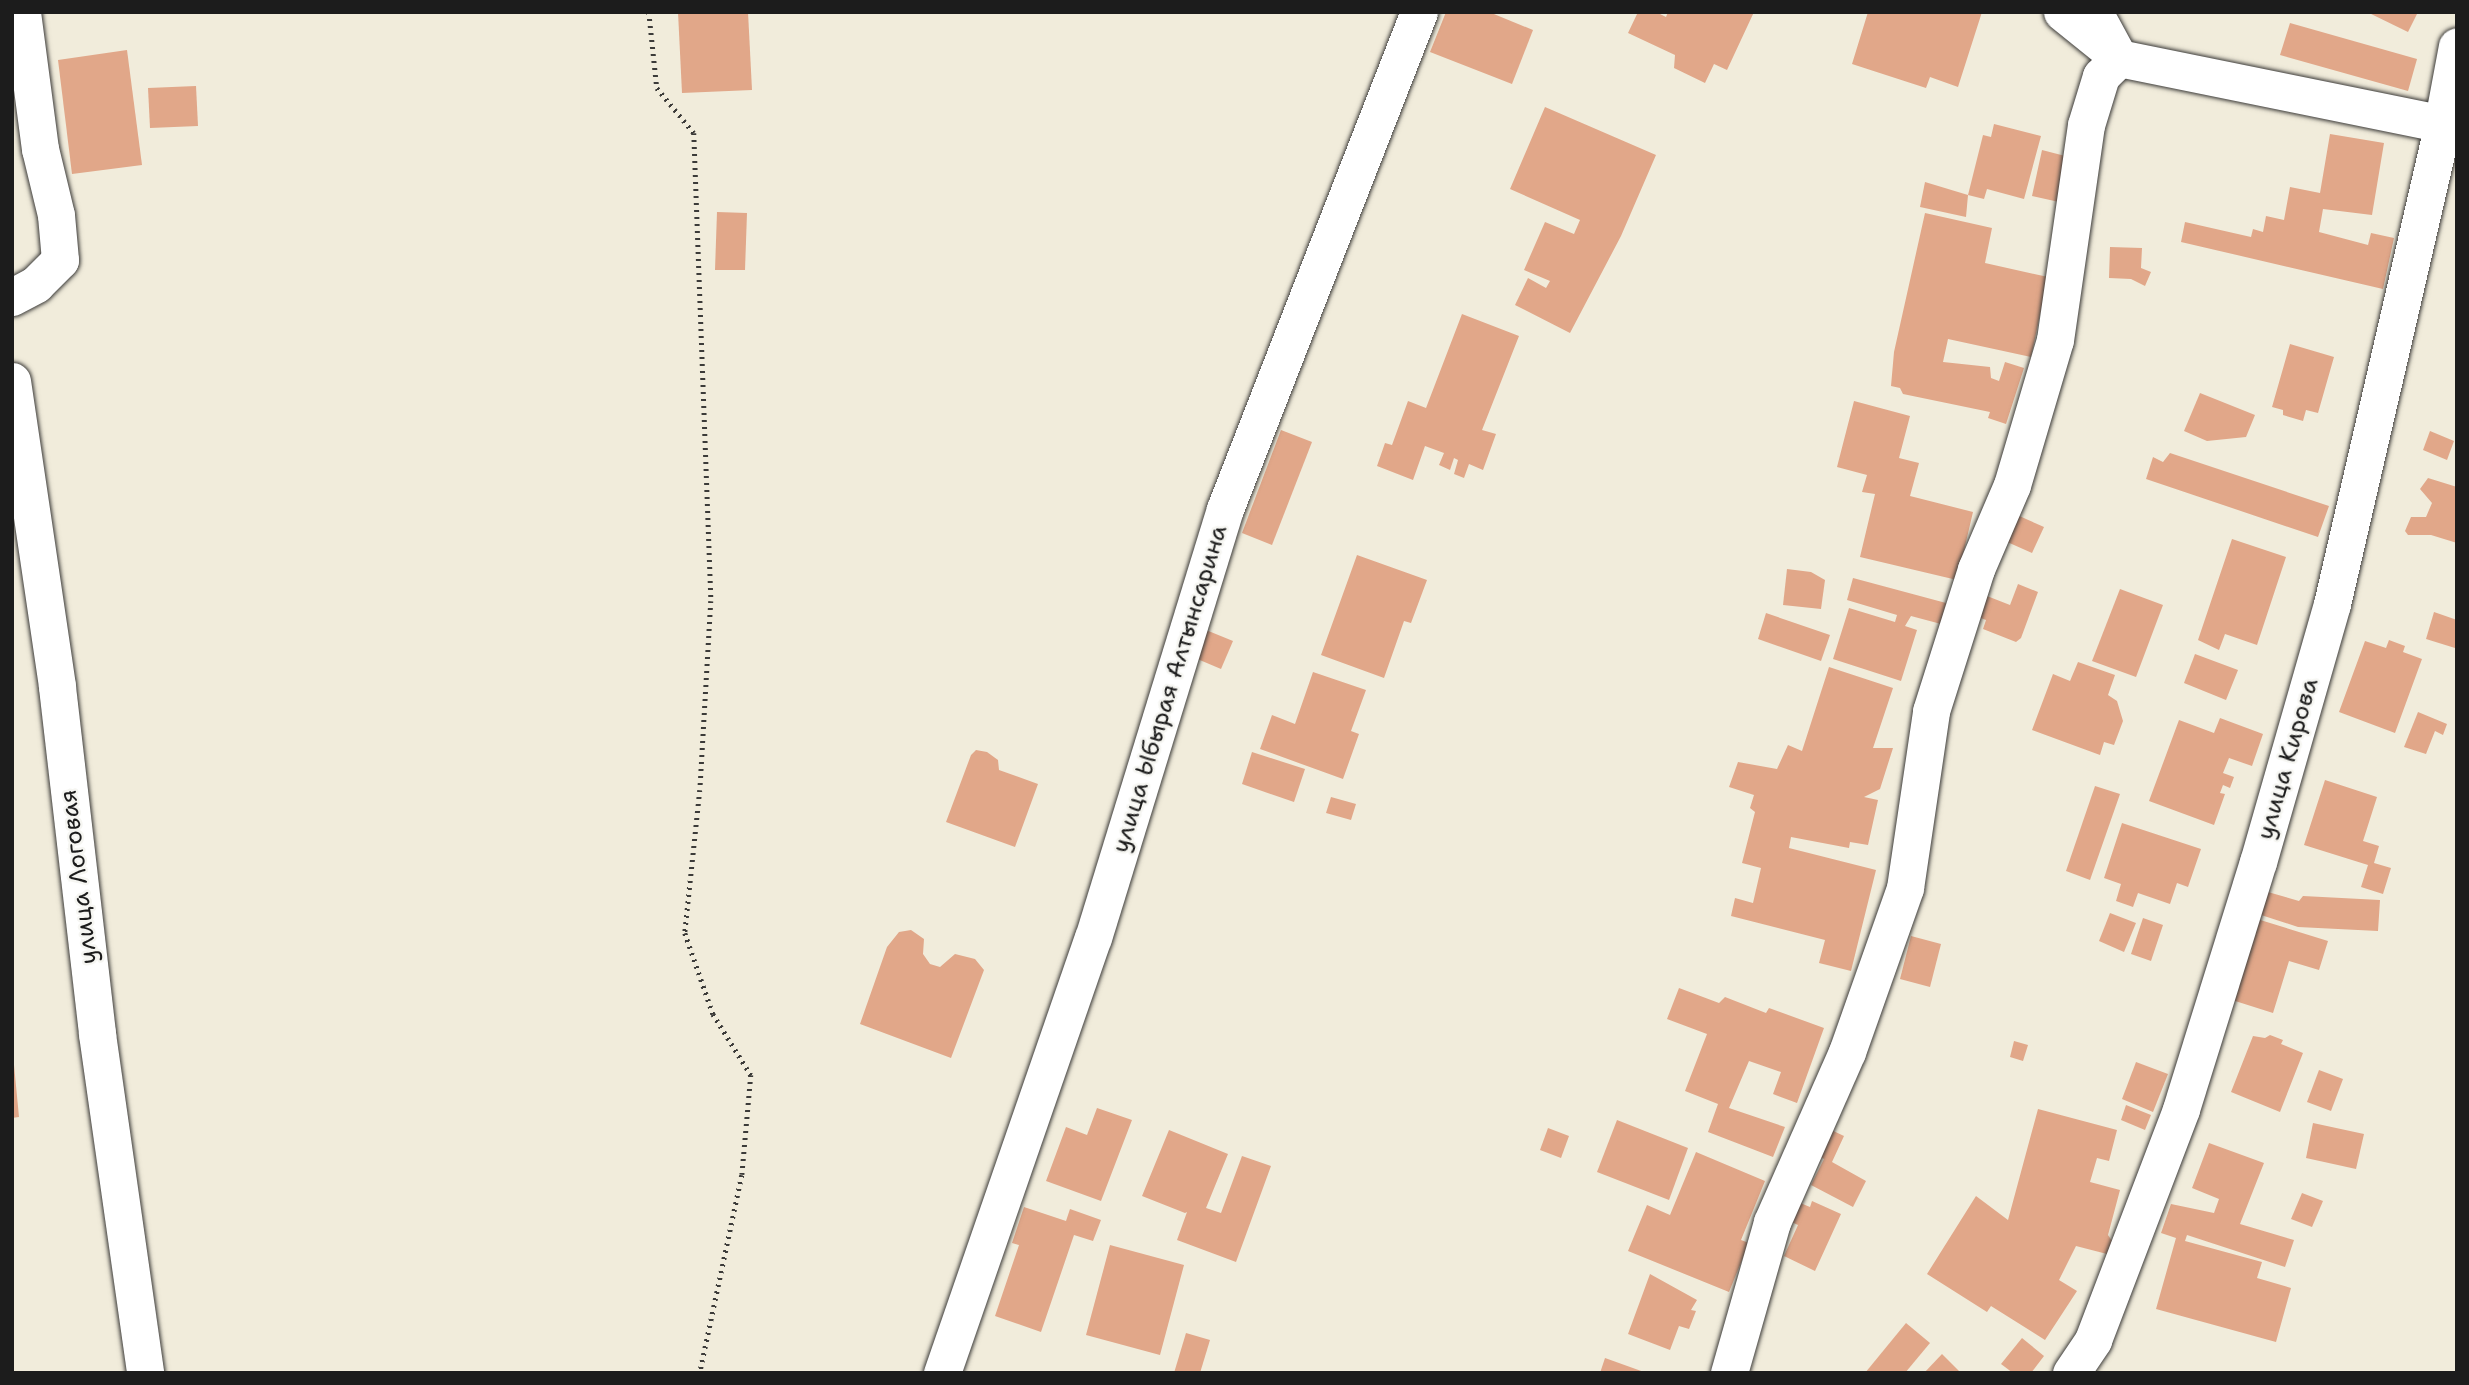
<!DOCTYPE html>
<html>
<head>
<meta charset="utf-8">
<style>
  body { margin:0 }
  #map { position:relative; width:2469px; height:1385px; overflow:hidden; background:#f1ecdb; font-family:"Shantell Sans",sans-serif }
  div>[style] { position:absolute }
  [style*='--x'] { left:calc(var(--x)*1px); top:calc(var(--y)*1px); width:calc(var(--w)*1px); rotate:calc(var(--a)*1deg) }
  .building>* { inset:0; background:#e1a789 }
  .path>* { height:4.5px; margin-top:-2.25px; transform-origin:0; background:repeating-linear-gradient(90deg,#3c3b39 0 2px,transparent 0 7px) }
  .roads { filter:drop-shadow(0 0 2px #3c3b39) drop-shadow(0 0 2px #3c3b39) }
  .street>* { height:37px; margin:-18.5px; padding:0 18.5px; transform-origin:18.5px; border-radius:18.5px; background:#fff }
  span { translate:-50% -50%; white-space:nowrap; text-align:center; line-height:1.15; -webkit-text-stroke:5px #f6f6f2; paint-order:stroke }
  .street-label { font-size:24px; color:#1c1c1c }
  .frame { position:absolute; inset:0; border:14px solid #1c1c1c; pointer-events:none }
</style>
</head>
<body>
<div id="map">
  <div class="building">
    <div style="clip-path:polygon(678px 12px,748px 12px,752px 90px,682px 93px)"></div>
    <div style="clip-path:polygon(1446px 12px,1489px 12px,1533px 30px,1512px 84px,1430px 52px)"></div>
    <div style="clip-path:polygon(1638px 12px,1656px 12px,1666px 17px,1668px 12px,1754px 12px,1727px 70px,1714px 64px,1705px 83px,1674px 68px,1675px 55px,1628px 33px)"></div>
    <div style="clip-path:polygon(1868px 12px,1982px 12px,1958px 87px,1930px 77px,1926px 88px,1852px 64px)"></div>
    <div style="clip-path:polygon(2367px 12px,2418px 12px,2408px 32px)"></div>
    <div style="clip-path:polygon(2290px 23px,2417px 59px,2408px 91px,2280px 55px)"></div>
    <div style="clip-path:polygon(127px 50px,142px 165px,72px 174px,58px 60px)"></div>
    <div style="clip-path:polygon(196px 86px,198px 126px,150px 128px,148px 88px)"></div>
    <div style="clip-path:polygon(1545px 107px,1656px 155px,1621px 236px,1570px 333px,1515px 305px,1528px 278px,1546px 288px,1550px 281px,1524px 270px,1545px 222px,1574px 234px,1580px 220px,1510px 189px)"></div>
    <div style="clip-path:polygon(1994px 124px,2041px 136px,2024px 199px,1987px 189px,1984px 199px,1968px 195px,1983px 135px,1991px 137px)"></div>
    <div style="clip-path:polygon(2330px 134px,2384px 143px,2372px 215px,2323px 209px,2319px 232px,2368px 245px,2371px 233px,2394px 238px,2383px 289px,2181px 242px,2185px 222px,2251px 237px,2253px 229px,2263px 232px,2266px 216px,2284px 220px,2290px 187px,2320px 193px)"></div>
    <div style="clip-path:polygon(2042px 150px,2069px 157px,2059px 202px,2032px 196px)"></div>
    <div style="clip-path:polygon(1925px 182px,1968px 195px,1966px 217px,1920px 207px)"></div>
    <div style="clip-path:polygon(717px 212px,747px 213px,745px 270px,715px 270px)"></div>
    <div style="clip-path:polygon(1925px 213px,1992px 228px,1985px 263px,2048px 277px,2031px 357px,1948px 339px,1943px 362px,1990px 367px,1991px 378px,1999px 381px,2005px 362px,2024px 368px,2006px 424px,1988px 418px,1990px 412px,1903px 394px,1900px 388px,1891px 386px,1894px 352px)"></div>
    <div style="clip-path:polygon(2110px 247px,2142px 248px,2141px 268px,2151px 272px,2145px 286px,2131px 279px,2109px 278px)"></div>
    <div style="clip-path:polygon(1462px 314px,1519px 336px,1482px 430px,1496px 434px,1483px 470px,1469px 464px,1464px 478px,1454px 474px,1458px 460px,1454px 458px,1450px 470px,1439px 465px,1444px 453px,1425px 446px,1413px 480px,1377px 466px,1385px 443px,1392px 445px,1408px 401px,1426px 408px)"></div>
    <div style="clip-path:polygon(2290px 344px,2334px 357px,2318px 413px,2306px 410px,2303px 421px,2283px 415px,2283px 410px,2272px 407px)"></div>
    <div style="clip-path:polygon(2200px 393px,2255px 415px,2246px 437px,2207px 441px,2184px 431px)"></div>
    <div style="clip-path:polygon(1854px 401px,1910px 416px,1899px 458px,1919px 463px,1910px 496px,1973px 512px,1957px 580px,1860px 557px,1875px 494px,1862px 492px,1867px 475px,1837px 467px)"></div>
    <div style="clip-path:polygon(1281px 430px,1312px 442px,1272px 545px,1242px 533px)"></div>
    <div style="clip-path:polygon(2430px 431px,2454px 441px,2447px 460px,2423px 450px)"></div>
    <div style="clip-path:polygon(2170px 453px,2329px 506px,2318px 537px,2146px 479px,2153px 457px,2163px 462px)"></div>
    <div style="clip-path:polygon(2428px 478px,2457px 487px,2457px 543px,2431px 535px,2408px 535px,2405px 531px,2411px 517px,2426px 517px,2432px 503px,2420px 489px)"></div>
    <div style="clip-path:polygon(2017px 515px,2044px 527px,2032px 553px,2005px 541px)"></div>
    <div style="clip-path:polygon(2232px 539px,2286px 557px,2257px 645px,2225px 634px,2219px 650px,2198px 640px)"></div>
    <div style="clip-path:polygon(1357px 555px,1427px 580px,1411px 623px,1404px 621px,1384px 678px,1321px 655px)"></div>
    <div style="clip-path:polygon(1787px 569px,1811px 572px,1825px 580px,1821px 609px,1783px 605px)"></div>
    <div style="clip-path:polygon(1853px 578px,1946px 603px,1941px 624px,1911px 616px,1905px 626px,1917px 630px,1901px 681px,1833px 659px,1849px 608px,1895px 622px,1897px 615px,1847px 600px)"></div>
    <div style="clip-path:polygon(2018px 584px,2038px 592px,2021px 638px,2016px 642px,1983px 629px,1986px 620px,1978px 617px,1987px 596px,2010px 605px)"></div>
    <div style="clip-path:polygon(2120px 589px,2163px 605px,2136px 677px,2092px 661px)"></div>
    <div style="clip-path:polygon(2434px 612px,2457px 620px,2455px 648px,2426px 639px)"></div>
    <div style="clip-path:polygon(1766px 613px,1830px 635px,1821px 661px,1758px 639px)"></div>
    <div style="clip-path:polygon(1206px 630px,1233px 641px,1221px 669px,1195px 658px)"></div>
    <div style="clip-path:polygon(2389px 640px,2405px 646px,2403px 652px,2422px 659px,2395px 733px,2339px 712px,2365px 641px,2386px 648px)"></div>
    <div style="clip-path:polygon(2195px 654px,2238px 670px,2226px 700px,2184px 683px)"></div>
    <div style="clip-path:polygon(2078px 662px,2115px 675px,2108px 695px,2117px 701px,2123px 721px,2114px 745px,2104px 742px,2100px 755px,2032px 730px,2053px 674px,2070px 681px)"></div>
    <div style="clip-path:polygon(1829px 667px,1893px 688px,1873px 748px,1893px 748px,1880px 789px,1864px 797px,1878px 800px,1868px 845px,1850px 842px,1849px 848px,1791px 837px,1789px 848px,1876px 870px,1851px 971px,1819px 963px,1825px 940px,1731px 916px,1735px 898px,1753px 903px,1761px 868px,1742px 863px,1755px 812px,1750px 808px,1754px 795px,1729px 787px,1738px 762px,1777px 769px,1788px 745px,1802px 751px)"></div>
    <div style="clip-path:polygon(1313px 672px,1366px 690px,1351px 731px,1359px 734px,1343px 779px,1260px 749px,1272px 715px,1295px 724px)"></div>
    <div style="clip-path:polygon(2418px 712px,2447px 724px,2443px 735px,2435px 731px,2426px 754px,2404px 747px)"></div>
    <div style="clip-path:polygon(2220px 718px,2263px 734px,2252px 766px,2229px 758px,2223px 773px,2234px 777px,2230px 788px,2223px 785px,2220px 793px,2225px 794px,2214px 825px,2149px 801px,2179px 720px,2214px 733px)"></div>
    <div style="clip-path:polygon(976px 750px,987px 752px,998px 760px,999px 770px,1038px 784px,1015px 847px,946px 822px,971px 755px)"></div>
    <div style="clip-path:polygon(1252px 752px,1305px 769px,1294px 802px,1242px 784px)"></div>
    <div style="clip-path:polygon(2325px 780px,2377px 797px,2363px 841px,2379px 846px,2374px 863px,2391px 868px,2383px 894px,2361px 887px,2368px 865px,2304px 845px)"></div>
    <div style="clip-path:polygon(2095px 786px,2120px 794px,2090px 880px,2066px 871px)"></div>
    <div style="clip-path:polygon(1331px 797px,1356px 804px,1351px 820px,1326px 813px)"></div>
    <div style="clip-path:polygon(2122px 823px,2201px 849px,2188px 887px,2177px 883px,2170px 904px,2138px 893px,2133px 907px,2116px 901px,2121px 884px,2104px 878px)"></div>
    <div style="clip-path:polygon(2268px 892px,2299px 901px,2303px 896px,2380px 900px,2378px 931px,2298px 927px,2261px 915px)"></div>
    <div style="clip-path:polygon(2110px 913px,2136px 923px,2124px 952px,2099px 941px)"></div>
    <div style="clip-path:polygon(2143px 918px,2163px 925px,2151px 961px,2131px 954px)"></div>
    <div style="clip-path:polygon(2257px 919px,2328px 941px,2319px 970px,2289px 961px,2273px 1013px,2232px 1000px)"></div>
    <div style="clip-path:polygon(911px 930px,924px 939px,923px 954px,930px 964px,940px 967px,955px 954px,975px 959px,984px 970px,951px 1058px,860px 1024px,887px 947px,899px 932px)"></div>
    <div style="clip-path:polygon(1911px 936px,1941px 944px,1930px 987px,1900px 979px)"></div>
    <div style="clip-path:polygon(1679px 988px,1719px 1003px,1725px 997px,1766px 1013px,1769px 1008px,1824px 1028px,1797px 1103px,1773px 1094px,1781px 1072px,1749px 1061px,1729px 1108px,1785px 1127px,1773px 1157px,1708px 1132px,1718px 1104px,1685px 1091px,1707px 1034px,1667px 1019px)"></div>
    <div style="clip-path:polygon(2270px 1035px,2283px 1040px,2281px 1044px,2303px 1053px,2280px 1112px,2231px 1092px,2253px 1036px,2265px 1038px)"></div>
    <div style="clip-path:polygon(2014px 1041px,2028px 1045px,2023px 1061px,2010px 1057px)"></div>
    <div style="clip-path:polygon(12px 1044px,19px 1117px,12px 1118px)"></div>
    <div style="clip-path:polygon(2136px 1062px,2168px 1074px,2153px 1112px,2122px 1099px)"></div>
    <div style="clip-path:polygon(2319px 1070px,2343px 1079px,2331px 1111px,2307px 1102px)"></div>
    <div style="clip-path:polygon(2126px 1105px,2151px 1115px,2145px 1130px,2121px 1120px)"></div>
    <div style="clip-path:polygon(1097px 1108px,1132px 1120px,1101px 1201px,1046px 1181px,1066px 1127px,1087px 1135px)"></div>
    <div style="clip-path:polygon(2038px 1109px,2117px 1130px,2109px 1161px,2097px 1158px,2090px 1182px,2120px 1190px,2108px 1235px,2112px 1241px,2107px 1254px,2076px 1246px,2059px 1280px,2077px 1291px,2045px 1340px,1991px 1306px,1987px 1312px,1927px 1274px,1976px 1196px,2008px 1220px)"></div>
    <div style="clip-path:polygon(1617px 1120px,1688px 1148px,1669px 1200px,1597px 1172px)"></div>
    <div style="clip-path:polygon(2313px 1123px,2364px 1134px,2356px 1169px,2306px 1158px)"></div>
    <div style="clip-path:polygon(1548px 1128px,1569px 1136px,1561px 1158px,1540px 1150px)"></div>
    <div style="clip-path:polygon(1827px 1128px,1844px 1136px,1832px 1162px,1866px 1181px,1853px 1207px,1811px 1185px,1824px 1159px,1815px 1154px)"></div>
    <div style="clip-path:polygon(1169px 1130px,1228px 1154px,1206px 1208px,1221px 1213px,1242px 1156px,1271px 1166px,1236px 1262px,1177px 1240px,1187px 1212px,1185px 1213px,1142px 1196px)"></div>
    <div style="clip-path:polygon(2209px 1143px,2264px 1163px,2240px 1224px,2294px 1240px,2285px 1267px,2187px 1235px,2185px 1241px,2262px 1262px,2257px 1278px,2291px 1288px,2276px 1342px,2156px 1309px,2176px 1238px,2161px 1233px,2171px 1204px,2214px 1213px,2219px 1199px,2192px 1188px)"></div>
    <div style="clip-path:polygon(1696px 1152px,1765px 1181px,1741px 1240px,1749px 1243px,1729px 1292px,1628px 1251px,1647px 1205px,1670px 1215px)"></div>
    <div style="clip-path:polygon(2302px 1193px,2323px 1201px,2312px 1227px,2291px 1219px)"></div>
    <div style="clip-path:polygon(1793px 1200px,1810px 1207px,1812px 1201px,1841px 1214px,1815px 1271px,1784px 1256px,1798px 1225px,1785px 1219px)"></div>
    <div style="clip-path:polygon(1024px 1207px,1066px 1221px,1070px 1209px,1101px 1220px,1093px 1241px,1074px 1235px,1041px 1332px,995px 1316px,1019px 1245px,1012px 1243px)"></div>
    <div style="clip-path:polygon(1110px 1245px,1184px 1265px,1160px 1355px,1086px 1335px)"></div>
    <div style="clip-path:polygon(1650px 1274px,1697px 1300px,1691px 1310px,1696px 1311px,1689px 1329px,1679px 1326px,1670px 1350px,1628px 1334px)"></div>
    <div style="clip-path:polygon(1906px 1323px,1930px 1343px,1905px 1373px,1865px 1373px)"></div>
    <div style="clip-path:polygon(1186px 1333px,1210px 1340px,1200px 1373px,1174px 1373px)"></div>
    <div style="clip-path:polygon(2022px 1338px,2044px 1356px,2031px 1373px,2013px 1373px,2001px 1364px)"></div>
    <div style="clip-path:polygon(1942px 1354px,1961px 1373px,1924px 1373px)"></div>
    <div style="clip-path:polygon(1605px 1358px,1644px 1372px,1644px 1373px,1600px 1373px)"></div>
  </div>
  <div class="path">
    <div style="--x:649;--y:12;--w:76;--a:84"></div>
    <div style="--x:657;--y:88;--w:58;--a:50.6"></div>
    <div style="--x:694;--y:133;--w:468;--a:87.9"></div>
    <div style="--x:711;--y:601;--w:189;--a:93.3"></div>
    <div style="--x:700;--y:790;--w:144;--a:96"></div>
    <div style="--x:685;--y:933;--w:86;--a:70.9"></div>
    <div style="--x:713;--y:1014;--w:72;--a:58.1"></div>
    <div style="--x:751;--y:1075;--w:100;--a:95.1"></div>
    <div style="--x:742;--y:1175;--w:202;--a:102"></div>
  </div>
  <div class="roads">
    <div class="street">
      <div style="--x:2062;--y:12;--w:73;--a:38.9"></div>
      <div style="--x:2119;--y:58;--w:345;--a:11.5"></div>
      <div style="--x:12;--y:297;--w:27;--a:-28"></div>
      <div style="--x:36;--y:284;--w:34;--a:-45"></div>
      <div style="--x:60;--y:260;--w:45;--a:-95.1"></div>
      <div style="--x:56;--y:215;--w:68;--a:-103.6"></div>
      <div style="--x:40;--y:149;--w:138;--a:-97.5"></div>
      <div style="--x:12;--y:381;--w:309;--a:81.6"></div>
      <div style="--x:57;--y:687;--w:349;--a:83.4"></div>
      <div style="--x:97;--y:1034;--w:342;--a:81.9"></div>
      <div style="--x:942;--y:1373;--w:460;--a:-70.9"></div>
      <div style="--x:1093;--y:938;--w:449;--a:-72.9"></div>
      <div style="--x:1225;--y:509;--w:534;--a:-68.68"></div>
      <div style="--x:1729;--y:1373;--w:157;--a:-74.1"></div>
      <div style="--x:1772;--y:1222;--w:186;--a:-66.2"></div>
      <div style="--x:1847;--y:1052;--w:174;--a:-70.5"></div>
      <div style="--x:1905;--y:888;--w:179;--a:-81.6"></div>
      <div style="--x:1931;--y:711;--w:149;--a:-72.4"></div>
      <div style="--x:1976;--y:569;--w:91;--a:-66.8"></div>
      <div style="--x:2012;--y:485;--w:151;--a:-73.5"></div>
      <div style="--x:2055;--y:340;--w:217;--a:-81.8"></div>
      <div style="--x:2086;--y:125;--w:51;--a:-73"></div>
      <div style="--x:2101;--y:76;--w:25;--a:-45"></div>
      <div style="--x:2119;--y:58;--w:52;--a:-118.5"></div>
      <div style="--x:2071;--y:1373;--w:40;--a:-56"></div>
      <div style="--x:2093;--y:1340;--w:247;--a:-69.1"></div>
      <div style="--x:2181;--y:1109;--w:259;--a:-72.7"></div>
      <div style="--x:2258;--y:862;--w:268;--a:-74"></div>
      <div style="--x:2332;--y:604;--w:490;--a:-77"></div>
      <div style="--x:2442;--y:126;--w:81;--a:-79.4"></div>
    </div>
  </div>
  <div class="street-label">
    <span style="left:1170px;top:689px;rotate:-73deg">улица Ыбырая Алтынсарина</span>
    <span style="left:2288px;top:759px;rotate:-74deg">улица Кирова</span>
    <span style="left:79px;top:877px;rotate:-97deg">улица Логовая</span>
  </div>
  <div class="frame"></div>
</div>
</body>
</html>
